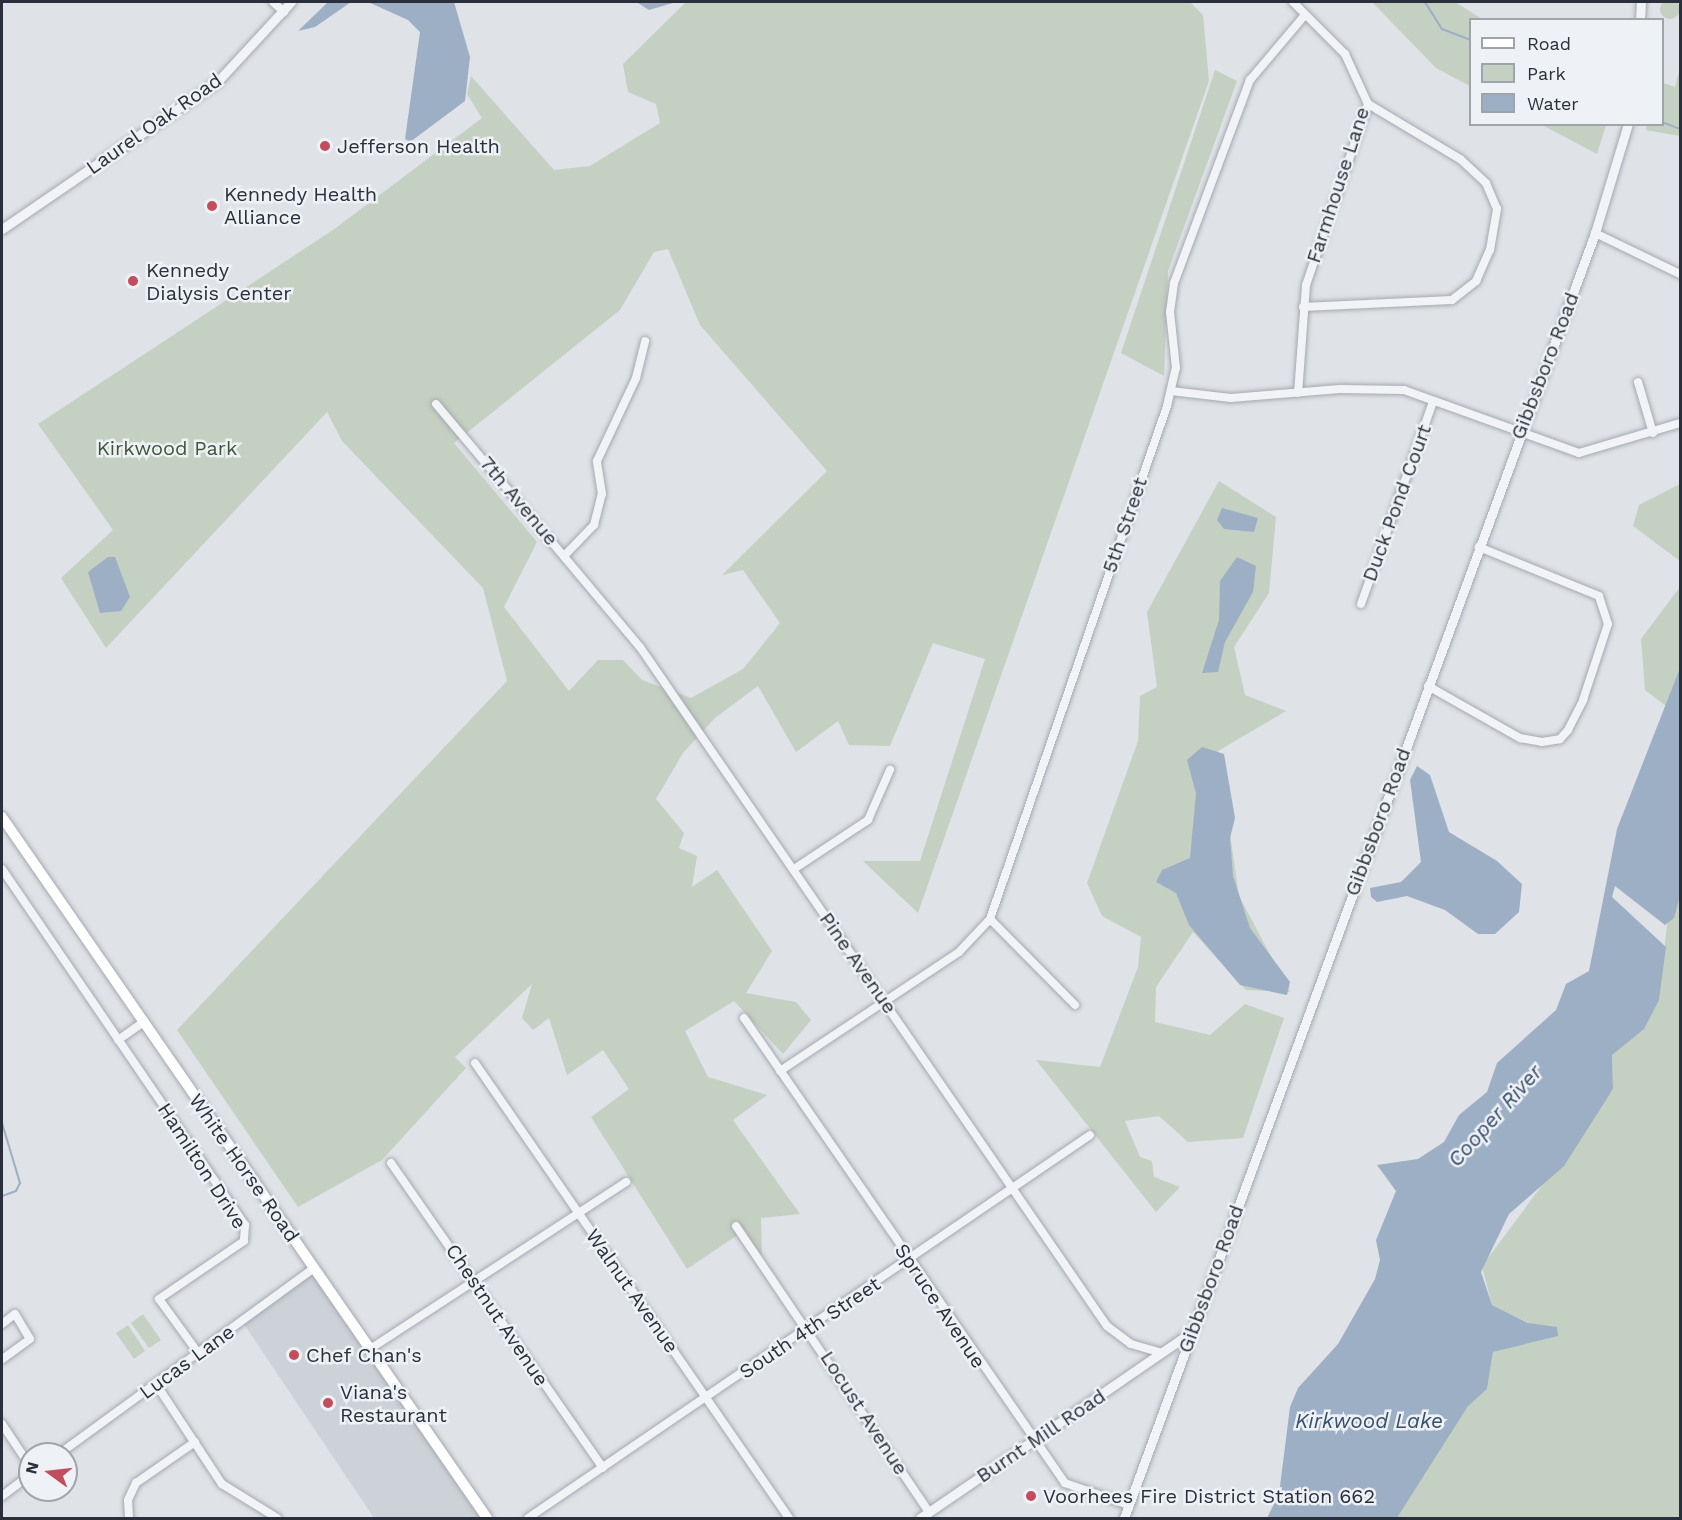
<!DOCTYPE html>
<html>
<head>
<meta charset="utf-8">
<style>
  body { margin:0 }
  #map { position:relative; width:1682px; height:1520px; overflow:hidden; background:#dfe2e7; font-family:"Work Sans",sans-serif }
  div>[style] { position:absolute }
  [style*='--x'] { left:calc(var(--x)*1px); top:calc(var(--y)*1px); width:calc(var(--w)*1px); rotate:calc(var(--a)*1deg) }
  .built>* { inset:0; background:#cdd1d8 }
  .green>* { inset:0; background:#c4d0c1 }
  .round { border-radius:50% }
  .water>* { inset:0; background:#9dafc4 }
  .stream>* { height:2px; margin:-1px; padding:0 1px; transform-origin:1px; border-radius:1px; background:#9dafc4 }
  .roads { filter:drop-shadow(0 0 2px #a5a9b0) drop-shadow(0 0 2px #a5a9b0) }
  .minor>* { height:8px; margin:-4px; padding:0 4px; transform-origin:4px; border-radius:4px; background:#f1f3f6 }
  .tertiary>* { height:9px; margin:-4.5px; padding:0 4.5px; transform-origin:4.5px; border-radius:4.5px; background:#f1f3f6 }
  .secondary>* { height:10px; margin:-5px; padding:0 5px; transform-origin:5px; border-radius:5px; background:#fff }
  .dots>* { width:16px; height:16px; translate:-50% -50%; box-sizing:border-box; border:3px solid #eef1f5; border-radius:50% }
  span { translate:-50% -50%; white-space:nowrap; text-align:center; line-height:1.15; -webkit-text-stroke:5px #eef1f5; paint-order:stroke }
  .street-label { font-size:20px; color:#29303c }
  .poi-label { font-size:20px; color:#29303c }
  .left { translate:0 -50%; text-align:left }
  .park-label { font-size:20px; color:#3d5738 }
  .water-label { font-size:21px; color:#374e6d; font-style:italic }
  .frame { position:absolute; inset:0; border:3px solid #29303c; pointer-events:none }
  .legend { position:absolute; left:1469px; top:18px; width:195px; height:108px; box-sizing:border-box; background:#eef1f5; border:2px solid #9fa4ab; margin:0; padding:8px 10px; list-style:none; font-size:18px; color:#29303c }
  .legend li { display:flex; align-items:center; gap:12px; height:30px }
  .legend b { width:30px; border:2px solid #9fa4ab }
  .north { position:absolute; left:18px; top:1442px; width:60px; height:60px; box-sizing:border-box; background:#eef1f5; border:2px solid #9fa4ab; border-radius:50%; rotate:285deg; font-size:16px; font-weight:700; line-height:24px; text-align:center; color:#29303c }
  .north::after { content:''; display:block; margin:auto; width:21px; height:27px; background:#c24e5d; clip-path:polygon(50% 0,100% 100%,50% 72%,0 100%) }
</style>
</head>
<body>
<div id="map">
  <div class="built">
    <div style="clip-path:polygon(313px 1269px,487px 1518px,374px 1518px,242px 1321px)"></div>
  </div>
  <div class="green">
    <div class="round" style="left:1660px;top:-1px;width:20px;height:20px"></div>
    <div style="clip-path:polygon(evenodd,686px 2px,1190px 2px,1203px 15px,1209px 81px,918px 913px,863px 861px,920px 861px,985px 659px,933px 643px,890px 746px,849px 745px,838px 721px,796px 752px,758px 686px,715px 718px,683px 753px,656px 799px,684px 833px,679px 848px,697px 856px,692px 887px,717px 870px,772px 951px,746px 993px,796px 1002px,811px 1020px,783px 1054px,734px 1001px,685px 1031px,708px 1077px,767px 1095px,733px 1120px,800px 1214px,761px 1218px,762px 1256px,739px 1234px,687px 1269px,591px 1117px,629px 1089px,603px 1050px,567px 1075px,549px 1018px,533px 1030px,522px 1018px,532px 984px,455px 1057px,466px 1068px,382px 1160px,298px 1207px,177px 1030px,507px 681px,483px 588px,342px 441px,327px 412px,106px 648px,61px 578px,113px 530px,38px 424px,333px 230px,482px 118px,467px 94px,471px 76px,554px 170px,590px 166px,660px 123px,656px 104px,628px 92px,623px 64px,686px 2px,668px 249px,700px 325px,827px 471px,722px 575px,743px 570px,780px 623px,743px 669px,691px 698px,642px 680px,623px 660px,598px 660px,569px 691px,504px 607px,537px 542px,454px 443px,620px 310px,654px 252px,668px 249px)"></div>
    <div style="clip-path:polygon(1372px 2px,1455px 2px,1482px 19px,1470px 20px,1470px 86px,1436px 68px)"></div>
    <div style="clip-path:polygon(1680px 68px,1680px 136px,1646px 130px,1647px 125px,1662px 124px,1663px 83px,1675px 87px)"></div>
    <div style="clip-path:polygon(1215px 70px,1237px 81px,1168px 271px,1164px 376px,1121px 353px)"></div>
    <div style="clip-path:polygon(1542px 125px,1606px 125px,1597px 154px)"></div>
    <div style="clip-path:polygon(1219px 481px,1276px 517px,1269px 593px,1234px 647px,1245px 695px,1286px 711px,1218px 751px,1239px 896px,1290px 992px,1246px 990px,1193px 932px,1156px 987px,1155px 1022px,1210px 1035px,1245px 1004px,1284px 1018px,1243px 1138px,1188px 1142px,1159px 1116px,1125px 1121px,1140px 1157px,1152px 1161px,1154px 1177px,1180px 1187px,1156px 1212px,1036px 1060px,1100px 1067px,1138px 967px,1141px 937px,1102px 916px,1087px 883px,1138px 741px,1140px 696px,1157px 687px,1147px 612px)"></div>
    <div style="clip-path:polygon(1680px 484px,1680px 561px,1633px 526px,1639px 505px)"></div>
    <div style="clip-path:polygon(1680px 587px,1680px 678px,1666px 706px,1645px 690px,1641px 639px)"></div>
    <div style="clip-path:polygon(1680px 886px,1680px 1518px,1397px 1518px,1468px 1405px,1487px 1389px,1493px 1352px,1556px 1336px,1492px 1305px,1482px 1266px,1613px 1090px,1612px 1055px,1659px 1000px,1667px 925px)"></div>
    <div style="clip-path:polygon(143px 1314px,161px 1340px,149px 1348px,131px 1323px)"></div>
    <div style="clip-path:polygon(128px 1325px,145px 1351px,134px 1359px,116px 1333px)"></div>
  </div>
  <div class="water">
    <div style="clip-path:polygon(328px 2px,351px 2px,315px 27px,298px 31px)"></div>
    <div style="clip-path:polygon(368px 2px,454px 2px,470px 57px,465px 101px,410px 142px,405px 139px,420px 32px,408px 20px)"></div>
    <div style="clip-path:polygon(676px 2px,649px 10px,638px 3px,638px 2px)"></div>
    <div style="clip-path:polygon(1222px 508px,1258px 518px,1254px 532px,1224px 529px,1217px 520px)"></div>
    <div style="clip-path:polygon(108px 557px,115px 557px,130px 597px,121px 611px,100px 613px,88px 572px)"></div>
    <div style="clip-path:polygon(1237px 557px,1256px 566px,1253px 592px,1225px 642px,1218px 672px,1202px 673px,1219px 620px,1220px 581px)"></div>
    <div style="clip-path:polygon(1680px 668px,1680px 896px,1674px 918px,1665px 925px,1615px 886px,1612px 897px,1666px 947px,1659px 1000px,1644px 1029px,1612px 1055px,1613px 1089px,1564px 1166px,1509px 1214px,1481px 1272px,1492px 1305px,1528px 1323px,1557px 1327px,1558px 1336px,1493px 1352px,1487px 1389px,1468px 1406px,1397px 1518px,1267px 1518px,1279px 1494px,1290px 1407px,1298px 1388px,1338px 1344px,1375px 1279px,1380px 1260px,1376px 1240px,1396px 1191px,1377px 1165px,1418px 1159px,1444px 1142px,1459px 1115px,1487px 1092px,1497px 1063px,1556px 1010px,1566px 984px,1589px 971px,1617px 829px)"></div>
    <div style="clip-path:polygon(1202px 747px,1224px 754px,1235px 818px,1230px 838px,1233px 876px,1250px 928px,1290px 982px,1287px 995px,1240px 985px,1189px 925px,1176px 893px,1156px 882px,1162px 870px,1190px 858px,1196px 793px,1187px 760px)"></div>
    <div style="clip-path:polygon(1417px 766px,1430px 775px,1449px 832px,1497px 861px,1522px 884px,1519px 912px,1495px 934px,1478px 934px,1445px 910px,1407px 896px,1377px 902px,1371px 897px,1370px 888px,1401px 882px,1421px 862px,1410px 780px)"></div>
  </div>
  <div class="stream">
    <div style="--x:1425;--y:2;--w:32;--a:58"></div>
    <div style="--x:1442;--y:29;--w:30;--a:21"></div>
    <div style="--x:1662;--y:122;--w:19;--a:21"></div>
    <div style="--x:2;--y:1123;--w:63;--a:73.3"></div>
    <div style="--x:20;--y:1183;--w:9;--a:117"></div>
    <div style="--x:16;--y:1191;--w:15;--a:160"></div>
  </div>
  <div class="roads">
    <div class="minor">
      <div style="--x:273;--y:2;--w:15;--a:42"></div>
      <div style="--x:1293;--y:2;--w:74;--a:45"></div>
      <div style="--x:1345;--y:54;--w:55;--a:65.3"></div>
      <div style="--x:1368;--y:104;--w:191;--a:108.9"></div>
      <div style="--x:1306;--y:285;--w:108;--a:94.2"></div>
      <div style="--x:1595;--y:233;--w:94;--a:25.8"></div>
      <div style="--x:1303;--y:307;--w:149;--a:-2.7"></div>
      <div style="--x:1452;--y:300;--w:31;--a:-38"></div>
      <div style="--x:1476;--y:281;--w:34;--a:-66"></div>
      <div style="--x:1490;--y:250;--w:42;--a:-80.3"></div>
      <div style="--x:1497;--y:209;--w:28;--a:-113"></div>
      <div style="--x:1486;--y:183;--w:35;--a:-137"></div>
      <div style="--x:1460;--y:159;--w:107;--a:-149.1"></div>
      <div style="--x:1638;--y:382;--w:53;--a:73.6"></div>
      <div style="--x:1171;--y:391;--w:60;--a:6.7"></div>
      <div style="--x:1231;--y:398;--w:109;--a:-4.7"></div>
      <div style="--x:1340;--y:389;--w:64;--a:0.9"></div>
      <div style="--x:1404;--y:390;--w:186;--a:19.8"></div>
      <div style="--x:1579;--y:453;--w:105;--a:-16.5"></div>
      <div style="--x:436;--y:404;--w:317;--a:50"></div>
      <div style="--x:640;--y:647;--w:824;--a:55.48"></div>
      <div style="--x:1107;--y:1326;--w:30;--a:37"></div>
      <div style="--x:1131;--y:1344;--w:32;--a:16"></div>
      <div style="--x:565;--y:555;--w:42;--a:-46"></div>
      <div style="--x:594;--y:525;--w:32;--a:-76"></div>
      <div style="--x:602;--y:494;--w:33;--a:-99"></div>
      <div style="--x:597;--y:461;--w:92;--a:-64.8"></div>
      <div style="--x:636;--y:378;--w:38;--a:-76"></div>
      <div style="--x:1361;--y:604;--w:214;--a:-70.4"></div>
      <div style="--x:1428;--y:686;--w:106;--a:29.5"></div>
      <div style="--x:1520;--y:738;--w:22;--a:10"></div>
      <div style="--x:1542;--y:742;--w:18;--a:-9"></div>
      <div style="--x:1560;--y:739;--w:12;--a:-48"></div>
      <div style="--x:1568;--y:730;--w:34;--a:-63"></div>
      <div style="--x:1583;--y:700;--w:80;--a:-71.8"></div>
      <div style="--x:1608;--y:624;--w:29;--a:-108"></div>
      <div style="--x:1599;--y:596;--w:130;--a:-157.8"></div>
      <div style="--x:2;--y:869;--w:431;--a:55.7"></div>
      <div style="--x:245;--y:1225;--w:16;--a:94"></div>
      <div style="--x:244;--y:1241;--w:103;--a:145.7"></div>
      <div style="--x:159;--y:1299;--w:68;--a:54"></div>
      <div style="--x:794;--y:869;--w:89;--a:-33.5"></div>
      <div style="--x:868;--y:820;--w:55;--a:-66.3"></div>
      <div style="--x:990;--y:919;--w:121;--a:45.3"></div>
      <div style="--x:744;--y:1018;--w:565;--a:55.38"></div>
      <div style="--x:1065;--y:1483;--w:68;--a:19"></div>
      <div style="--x:118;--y:1040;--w:32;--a:-35"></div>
      <div style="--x:475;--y:1063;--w:553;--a:55.39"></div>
      <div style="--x:780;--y:1071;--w:215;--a:-33.6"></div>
      <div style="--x:959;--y:952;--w:45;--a:-46.8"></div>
      <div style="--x:990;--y:919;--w:543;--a:-70.96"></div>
      <div style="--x:1167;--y:406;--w:39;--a:-77"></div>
      <div style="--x:1176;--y:368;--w:56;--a:-96.1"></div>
      <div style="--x:1170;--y:312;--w:29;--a:-82"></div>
      <div style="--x:1174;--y:283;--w:217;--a:-69.5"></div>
      <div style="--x:1250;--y:80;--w:84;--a:-49.8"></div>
      <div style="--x:391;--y:1163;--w:371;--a:55.2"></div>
      <div style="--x:736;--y:1226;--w:345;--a:56"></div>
      <div style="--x:2;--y:1324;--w:16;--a:-38"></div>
      <div style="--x:15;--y:1314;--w:29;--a:59"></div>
      <div style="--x:30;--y:1339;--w:34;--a:144"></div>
      <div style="--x:370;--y:1349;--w:306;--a:-33.1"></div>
      <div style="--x:156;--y:1384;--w:120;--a:56.6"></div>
      <div style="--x:222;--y:1484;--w:65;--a:31.7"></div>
      <div style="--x:2;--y:1424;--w:50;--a:56.3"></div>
      <div style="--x:59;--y:1454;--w:314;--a:-36.1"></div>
      <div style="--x:2;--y:1496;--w:35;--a:-37"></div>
      <div style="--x:129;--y:1518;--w:18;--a:-93"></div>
      <div style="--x:128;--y:1500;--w:19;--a:-65"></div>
      <div style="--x:136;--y:1483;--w:72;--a:-34.8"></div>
      <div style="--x:528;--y:1518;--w:680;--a:-34.27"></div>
    </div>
    <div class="tertiary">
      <div style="--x:1640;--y:20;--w:18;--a:-87"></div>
      <div style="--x:2;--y:229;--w:262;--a:-34.4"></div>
      <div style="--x:218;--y:81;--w:108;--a:-47.3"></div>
      <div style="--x:920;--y:1518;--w:330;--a:-34.4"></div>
      <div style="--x:1124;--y:1518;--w:1369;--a:-69.87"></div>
      <div style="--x:1595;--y:233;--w:114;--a:-73.2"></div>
    </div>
    <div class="secondary">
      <div style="--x:2;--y:817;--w:852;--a:55.32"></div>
    </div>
  </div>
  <div class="dots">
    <div style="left:325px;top:146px;background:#c24e5d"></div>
    <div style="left:212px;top:206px;background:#c24e5d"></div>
    <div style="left:133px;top:281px;background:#c24e5d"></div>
    <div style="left:294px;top:1355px;background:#c24e5d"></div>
    <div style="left:328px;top:1403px;background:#c24e5d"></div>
    <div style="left:1031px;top:1496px;background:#c24e5d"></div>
  </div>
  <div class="street-label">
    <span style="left:154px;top:124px;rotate:-35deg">Laurel Oak Road</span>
    <span style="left:1338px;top:185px;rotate:-72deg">Farmhouse Lane</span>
    <span style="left:1545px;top:366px;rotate:-69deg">Gibbsboro Road</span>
    <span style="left:519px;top:501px;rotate:50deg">7th Avenue</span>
    <span style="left:1397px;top:503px;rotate:-70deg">Duck Pond Court</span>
    <span style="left:1125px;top:525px;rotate:-71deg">5th Street</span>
    <span style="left:1378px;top:822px;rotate:-70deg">Gibbsboro Road</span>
    <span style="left:858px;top:963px;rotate:55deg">Pine Avenue</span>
    <span style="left:202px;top:1166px;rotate:57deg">Hamilton Drive</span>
    <span style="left:244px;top:1168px;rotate:55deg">White Horse Road</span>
    <span style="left:1211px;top:1279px;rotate:-70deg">Gibbsboro Road</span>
    <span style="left:632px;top:1291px;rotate:55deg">Walnut Avenue</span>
    <span style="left:940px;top:1306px;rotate:56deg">Spruce Avenue</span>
    <span style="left:497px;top:1315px;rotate:56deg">Chestnut Avenue</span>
    <span style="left:810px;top:1328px;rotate:-34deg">South 4th Street</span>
    <span style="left:187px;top:1362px;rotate:-36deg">Lucas Lane</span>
    <span style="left:864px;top:1413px;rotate:57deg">Locust Avenue</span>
    <span style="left:1041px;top:1436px;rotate:-34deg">Burnt Mill Road</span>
  </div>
  <div class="poi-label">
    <span class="left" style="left:337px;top:146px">Jefferson Health</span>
    <span class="left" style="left:224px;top:206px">Kennedy Health<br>Alliance</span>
    <span class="left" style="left:146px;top:282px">Kennedy<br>Dialysis Center</span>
    <span class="left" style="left:306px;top:1355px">Chef Chan's</span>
    <span class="left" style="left:340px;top:1404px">Viana's<br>Restaurant</span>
    <span class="left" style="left:1043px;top:1496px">Voorhees Fire District Station 662</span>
  </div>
  <div class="park-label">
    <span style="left:167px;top:448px">Kirkwood Park</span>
  </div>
  <div class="water-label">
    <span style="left:1495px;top:1116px;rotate:-48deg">Cooper River</span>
    <span style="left:1369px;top:1421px">Kirkwood Lake</span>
  </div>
  <div class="frame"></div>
  <ul class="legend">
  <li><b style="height:8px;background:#fff"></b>Road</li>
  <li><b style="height:16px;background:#c4d0c1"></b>Park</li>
  <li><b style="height:16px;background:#9dafc4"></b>Water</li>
  </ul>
  <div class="north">N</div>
</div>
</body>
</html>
